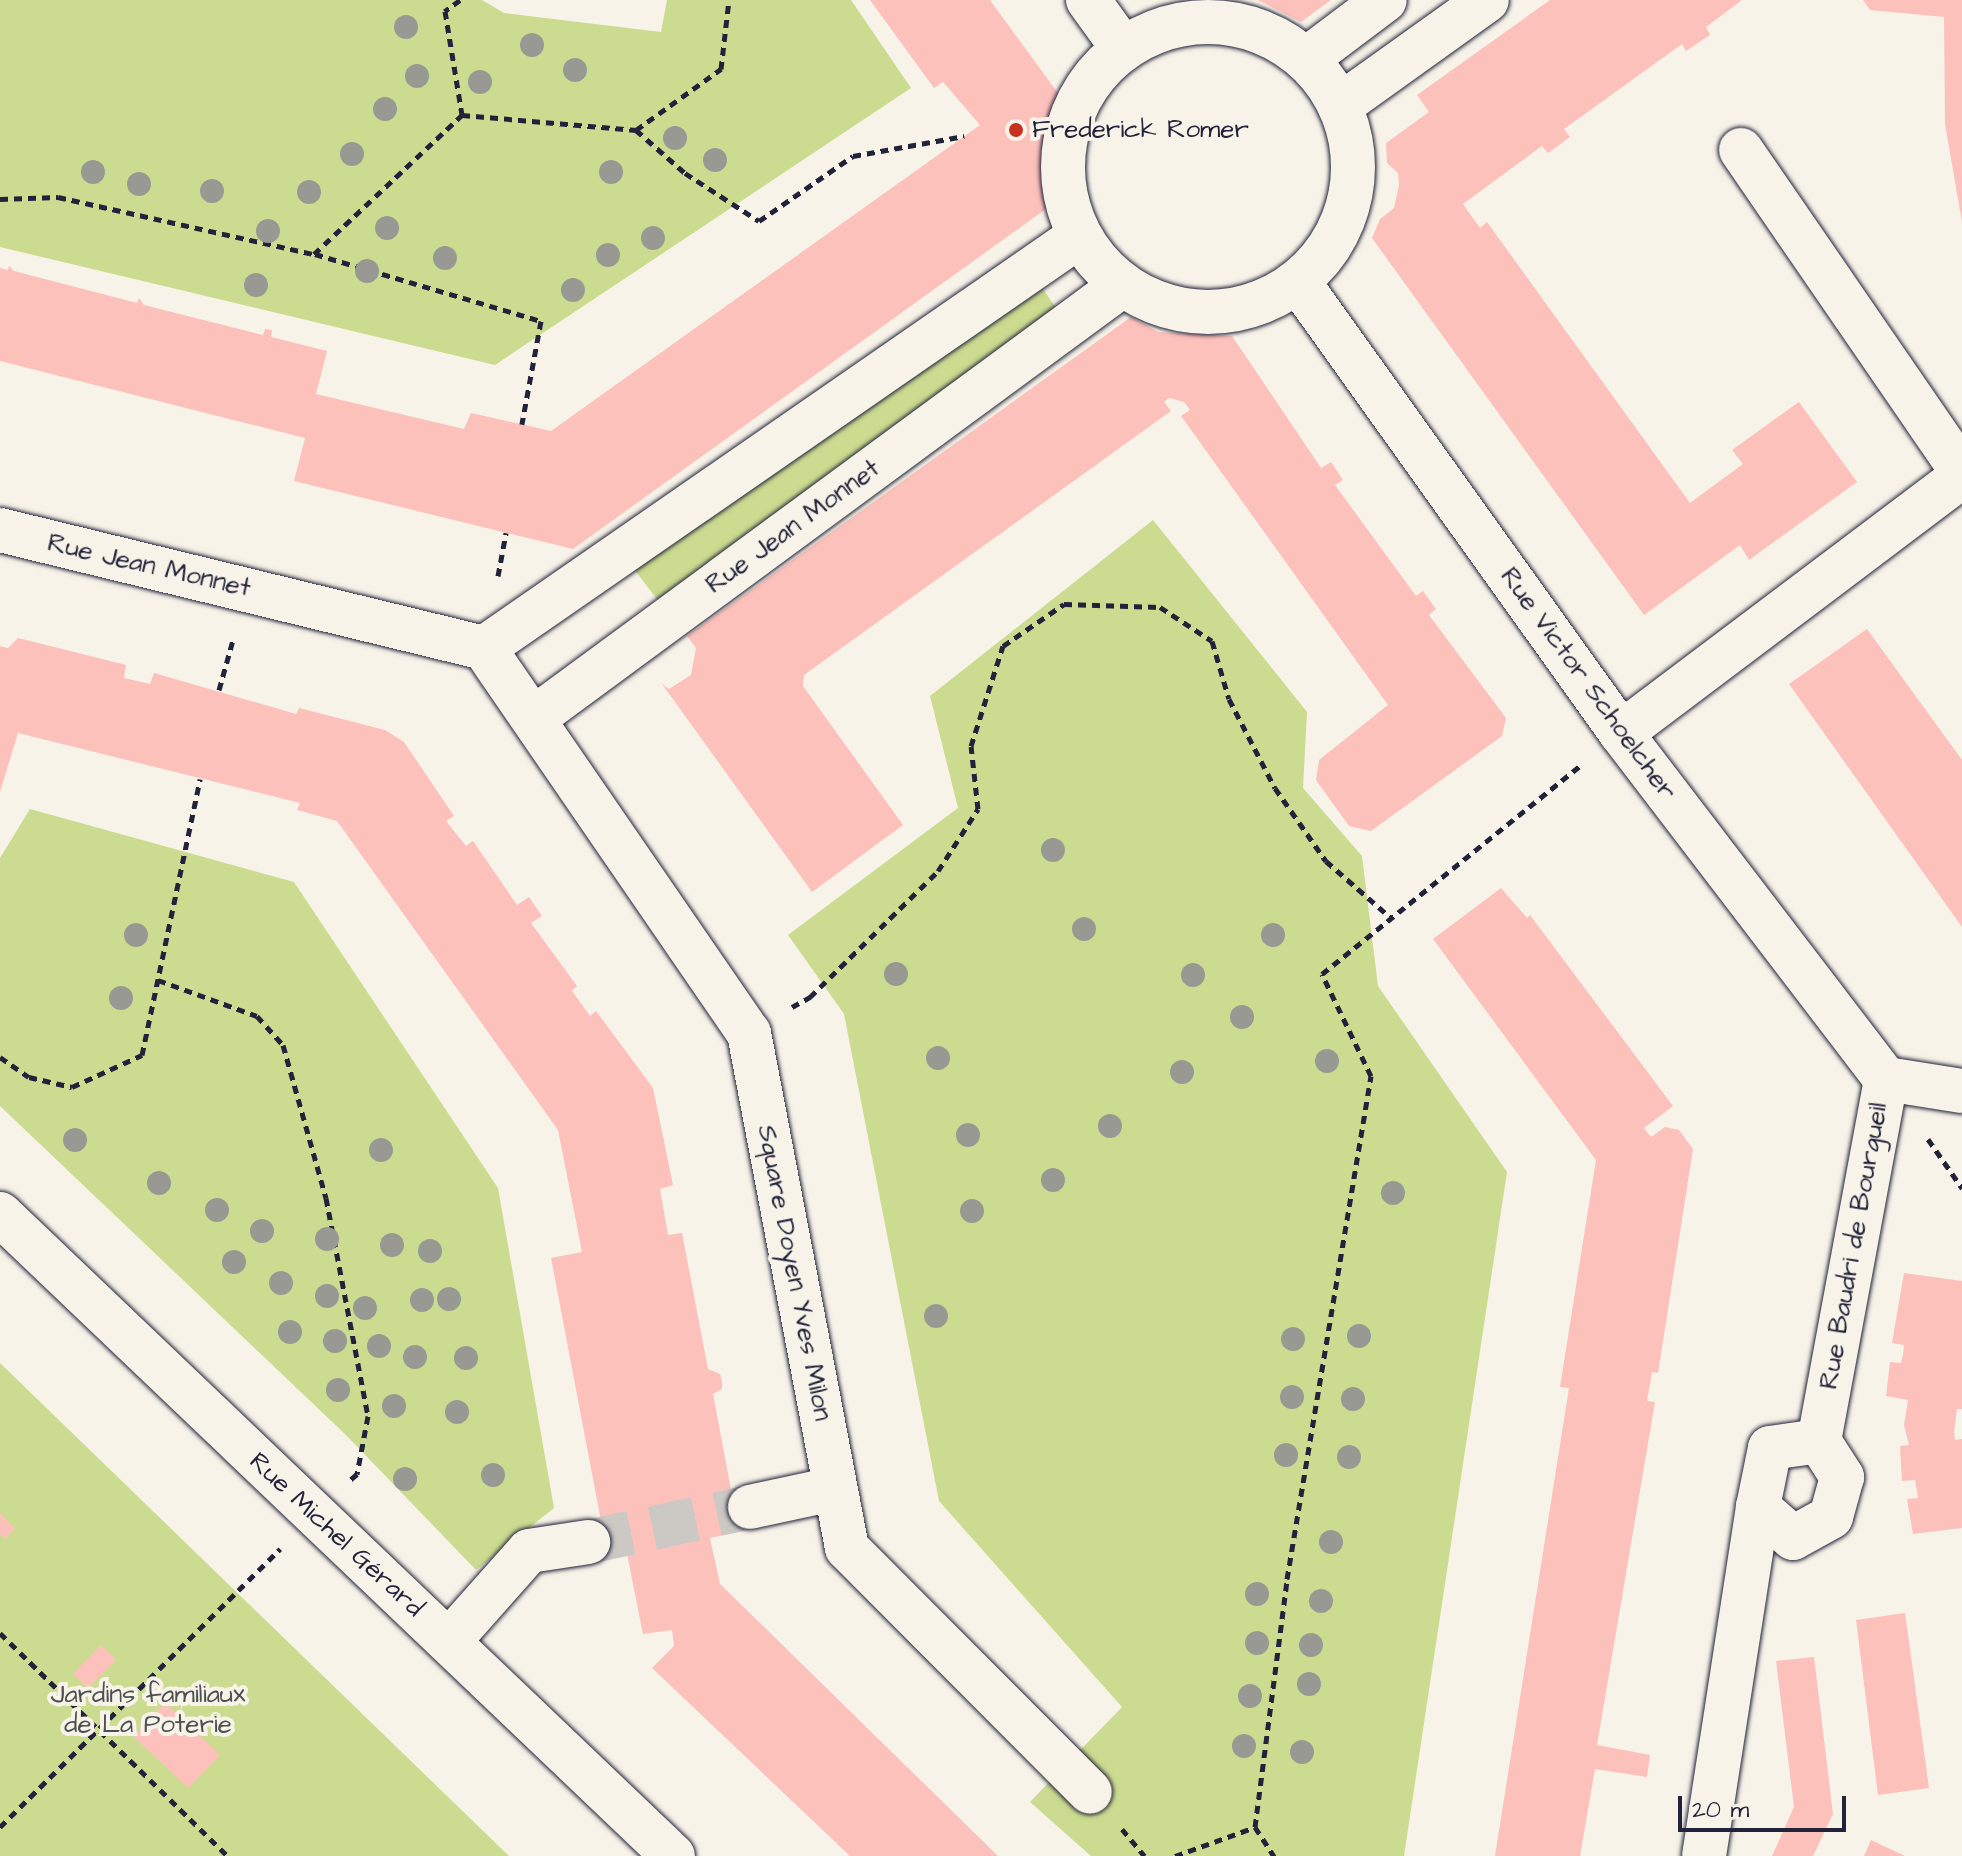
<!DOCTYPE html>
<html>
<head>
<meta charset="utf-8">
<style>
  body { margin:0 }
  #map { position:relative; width:1962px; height:1856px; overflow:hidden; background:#f7f3e8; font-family:"Architects Daughter",sans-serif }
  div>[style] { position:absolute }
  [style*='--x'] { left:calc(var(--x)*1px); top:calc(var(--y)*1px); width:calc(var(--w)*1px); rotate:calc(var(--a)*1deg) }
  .green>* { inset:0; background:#cbdc90 }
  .building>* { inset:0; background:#fdc1bb }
  .minor-tunnel>* { height:44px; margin-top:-22px; transform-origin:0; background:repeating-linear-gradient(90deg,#ccc9c5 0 44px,transparent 0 66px) }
  .path>* { height:5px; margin-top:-2.5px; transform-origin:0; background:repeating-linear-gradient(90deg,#22223b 0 8px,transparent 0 14px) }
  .roads { filter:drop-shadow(0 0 2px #22223b) drop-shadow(0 0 2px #22223b) }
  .minor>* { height:44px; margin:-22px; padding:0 22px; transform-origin:22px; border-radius:22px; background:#f7f3e8 }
  .minor>.ring { margin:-22px; padding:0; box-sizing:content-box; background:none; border:44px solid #f7f3e8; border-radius:50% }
  .trees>* { width:24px; height:24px; margin:-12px; border-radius:50%; background:#999994 }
  .dots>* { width:22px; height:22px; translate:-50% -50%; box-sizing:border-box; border:4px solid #f7f3e8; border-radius:50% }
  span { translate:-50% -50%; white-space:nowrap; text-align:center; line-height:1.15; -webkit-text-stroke:8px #f7f3e8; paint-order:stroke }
  .poi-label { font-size:26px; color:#22223b }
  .left { translate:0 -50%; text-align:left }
  .street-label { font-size:26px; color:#22223b }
  .park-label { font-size:26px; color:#4c5050 }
  .scale { position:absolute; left:1678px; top:1796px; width:168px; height:36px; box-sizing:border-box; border:4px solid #22223b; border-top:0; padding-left:10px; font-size:24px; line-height:28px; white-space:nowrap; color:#22223b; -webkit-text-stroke:6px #f7f3e8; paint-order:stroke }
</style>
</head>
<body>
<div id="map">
  <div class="green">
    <div style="clip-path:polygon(0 0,482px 0,504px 13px,661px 32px,667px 0,851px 0,911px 88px,495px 365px,0 247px)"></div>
    <div style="clip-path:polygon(1024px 261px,1060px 314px,660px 603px,620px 551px)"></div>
    <div style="clip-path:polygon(1153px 520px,1307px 712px,1303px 788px,1362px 856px,1378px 986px,1507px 1172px,1404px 1856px,1091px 1856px,1030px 1802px,1122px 1707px,939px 1501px,844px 1014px,788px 935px,958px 808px,930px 696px)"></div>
    <div style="clip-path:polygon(30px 809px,294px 882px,498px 1188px,554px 1508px,476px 1570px,346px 1435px,0 1106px,0 858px)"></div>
    <div style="clip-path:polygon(0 1363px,509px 1856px,0 1856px)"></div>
  </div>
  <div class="building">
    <div style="clip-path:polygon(870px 0,990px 0,1060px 96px,1048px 146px,1050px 206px,573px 549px,294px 481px,305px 438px,0 361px,0 268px,8px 270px,9px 266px,14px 271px,137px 303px,139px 298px,144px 305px,263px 335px,265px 329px,272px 330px,271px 337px,327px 351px,316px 394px,464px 429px,471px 413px,551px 431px,980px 125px,943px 82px,934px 88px)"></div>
    <div style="clip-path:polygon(1258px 0,1331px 0,1301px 22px)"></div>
    <div style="clip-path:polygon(1550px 0,1742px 0,1706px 27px,1710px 35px,1686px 51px,1682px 44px,1564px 129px,1570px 137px,1548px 153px,1542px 146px,1463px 204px,1480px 228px,1487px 222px,1690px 503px,1743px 464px,1732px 450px,1799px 402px,1857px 482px,1749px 560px,1740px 545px,1644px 615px,1372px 238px,1380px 219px,1394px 208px,1399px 185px,1398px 173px,1387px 163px,1386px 143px,1429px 112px,1417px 95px)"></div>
    <div style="clip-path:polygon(1863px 0,1962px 0,1962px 222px,1945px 124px,1944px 17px,1870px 10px)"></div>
    <div style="clip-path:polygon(1131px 317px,1158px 332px,1232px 336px,1321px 468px,1331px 462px,1343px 480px,1335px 485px,1416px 596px,1423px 591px,1436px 609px,1429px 615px,1506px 718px,1502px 736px,1371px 831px,1349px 826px,1316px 780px,1319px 760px,1388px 705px,1181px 416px,1190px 410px,1184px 402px,1169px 398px,1164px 402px,1171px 411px,804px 675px,803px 686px,903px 825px,812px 892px,662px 684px,669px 689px,691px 675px,696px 648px,687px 636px)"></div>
    <div style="clip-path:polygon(1867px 629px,1962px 760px,1962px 927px,1789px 684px)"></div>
    <div style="clip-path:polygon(18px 638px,126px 665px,124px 678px,150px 684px,154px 673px,296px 714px,299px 708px,385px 730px,404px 742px,454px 816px,446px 821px,466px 846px,473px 841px,517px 905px,529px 897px,542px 916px,531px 923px,577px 986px,572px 991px,590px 1016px,596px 1011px,653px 1088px,673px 1185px,660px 1189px,668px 1235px,682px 1233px,708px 1369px,720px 1374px,722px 1381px,722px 1389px,713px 1394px,739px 1532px,710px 1538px,720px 1584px,998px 1856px,850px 1856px,652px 1668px,674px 1646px,672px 1630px,643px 1634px,627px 1554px,608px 1558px,551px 1258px,582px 1252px,558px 1130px,337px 821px,297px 810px,300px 803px,18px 733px,0 792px,0 646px,8px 648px)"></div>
    <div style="clip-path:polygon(1501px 888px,1527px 918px,1530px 915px,1673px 1106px,1644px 1128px,1651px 1137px,1665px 1127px,1679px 1130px,1693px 1149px,1658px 1373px,1652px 1372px,1647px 1401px,1655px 1402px,1597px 1745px,1650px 1755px,1647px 1777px,1595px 1769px,1580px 1856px,1495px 1856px,1569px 1388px,1560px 1387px,1596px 1160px,1433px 939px)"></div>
    <div style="clip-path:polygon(1904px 1273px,1962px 1281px,1962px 1409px,1957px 1409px,1954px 1432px,1955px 1440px,1962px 1439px,1962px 1528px,1913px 1534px,1907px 1499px,1918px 1498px,1915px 1480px,1902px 1481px,1900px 1446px,1909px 1445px,1904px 1425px,1908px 1400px,1886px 1396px,1890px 1362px,1901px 1363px,1903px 1355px,1904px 1345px,1892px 1343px)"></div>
    <div style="clip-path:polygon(0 1513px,15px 1529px,5px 1539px,0 1534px)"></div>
    <div style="clip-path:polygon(1905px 1613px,1929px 1788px,1878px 1795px,1856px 1620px)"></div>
    <div style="clip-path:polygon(101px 1645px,116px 1660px,88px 1688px,73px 1674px)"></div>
    <div style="clip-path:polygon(1814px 1657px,1833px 1814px,1813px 1856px,1772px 1856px,1794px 1807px,1776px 1661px)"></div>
    <div style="clip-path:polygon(165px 1703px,220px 1755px,188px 1788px,133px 1736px)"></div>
    <div style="clip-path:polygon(1871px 1840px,1905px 1856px,1864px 1856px)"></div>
  </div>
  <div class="minor-tunnel">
    <div style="--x:588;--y:1542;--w:166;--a:-12.2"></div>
  </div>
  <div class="path">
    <div style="--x:460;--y:0;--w:19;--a:144"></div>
    <div style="--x:445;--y:11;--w:105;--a:80.7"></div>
    <div style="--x:462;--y:115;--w:175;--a:4.9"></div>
    <div style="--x:636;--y:130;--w:65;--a:41.3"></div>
    <div style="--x:685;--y:173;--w:88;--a:33"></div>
    <div style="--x:759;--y:221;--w:114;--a:-34.7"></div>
    <div style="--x:853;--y:156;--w:113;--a:-10.2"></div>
    <div style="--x:636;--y:130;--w:105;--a:-35.7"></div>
    <div style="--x:721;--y:69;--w:69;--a:-83.4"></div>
    <div style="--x:1047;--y:170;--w:15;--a:23"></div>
    <div style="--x:0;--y:199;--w:58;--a:-2"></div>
    <div style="--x:58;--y:197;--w:262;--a:12.6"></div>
    <div style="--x:314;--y:254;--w:203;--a:-43.2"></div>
    <div style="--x:315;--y:254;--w:236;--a:16.5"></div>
    <div style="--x:541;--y:321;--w:105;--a:100.5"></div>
    <div style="--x:498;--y:576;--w:44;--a:-79.5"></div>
    <div style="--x:219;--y:690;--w:52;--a:-74.4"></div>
    <div style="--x:158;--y:980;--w:105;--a:20"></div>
    <div style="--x:257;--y:1016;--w:39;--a:48"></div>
    <div style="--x:283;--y:1045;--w:159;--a:74.3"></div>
    <div style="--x:326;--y:1198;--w:222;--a:79.1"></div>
    <div style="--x:368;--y:1416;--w:59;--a:100.7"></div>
    <div style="--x:357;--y:1474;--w:9;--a:139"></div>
    <div style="--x:792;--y:1007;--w:21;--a:-29"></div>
    <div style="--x:810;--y:997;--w:180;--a:-44.5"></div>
    <div style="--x:938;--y:871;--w:74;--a:-57.2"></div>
    <div style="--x:978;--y:809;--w:63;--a:-96.3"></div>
    <div style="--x:971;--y:746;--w:105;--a:-72.3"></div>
    <div style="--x:1003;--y:646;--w:74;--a:-34.5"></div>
    <div style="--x:1064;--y:604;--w:96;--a:1.8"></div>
    <div style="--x:1160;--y:607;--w:62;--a:33.2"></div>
    <div style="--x:1212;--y:641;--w:60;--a:73.7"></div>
    <div style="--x:1229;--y:699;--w:100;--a:62.7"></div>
    <div style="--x:1275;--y:788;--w:89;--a:55.1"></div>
    <div style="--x:1326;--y:861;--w:86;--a:41.2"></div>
    <div style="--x:0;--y:1057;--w:35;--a:35"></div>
    <div style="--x:29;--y:1077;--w:44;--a:13.1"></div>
    <div style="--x:72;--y:1087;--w:77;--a:-24.6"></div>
    <div style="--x:142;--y:1055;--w:282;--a:-78.1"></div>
    <div style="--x:1928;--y:1139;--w:60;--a:55.2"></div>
    <div style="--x:0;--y:1633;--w:319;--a:44.4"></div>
    <div style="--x:0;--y:1827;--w:395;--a:-44.8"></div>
    <div style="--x:1255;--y:1827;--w:250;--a:-82.6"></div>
    <div style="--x:1287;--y:1579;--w:510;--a:-80.52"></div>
    <div style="--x:1371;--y:1076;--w:113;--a:-115.7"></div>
    <div style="--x:1322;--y:974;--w:334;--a:-38.9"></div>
    <div style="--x:1122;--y:1829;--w:35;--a:50"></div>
    <div style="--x:1175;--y:1856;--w:85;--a:-19.9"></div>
    <div style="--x:1255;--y:1827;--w:35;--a:57"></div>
  </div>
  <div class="roads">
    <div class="minor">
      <div style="--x:1088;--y:0;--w:58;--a:54.1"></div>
      <div class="ring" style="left:1063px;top:22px;width:246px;height:246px"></div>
      <div style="--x:1308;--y:58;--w:96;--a:-37"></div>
      <div style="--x:1342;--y:104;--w:178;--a:-35.6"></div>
      <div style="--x:1741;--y:150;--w:391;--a:55.5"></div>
      <div style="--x:1299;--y:283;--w:553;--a:54.41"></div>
      <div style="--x:1621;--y:733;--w:436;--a:52.6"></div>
      <div style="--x:0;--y:530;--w:498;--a:13.7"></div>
      <div style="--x:484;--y:648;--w:467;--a:55.5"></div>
      <div style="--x:749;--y:1033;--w:524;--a:79.23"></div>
      <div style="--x:847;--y:1548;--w:344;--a:45.1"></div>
      <div style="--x:484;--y:648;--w:722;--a:-34.68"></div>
      <div style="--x:534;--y:718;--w:729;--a:-36.35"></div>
      <div style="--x:1621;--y:733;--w:427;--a:-37"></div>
      <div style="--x:0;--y:1214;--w:930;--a:43.65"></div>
      <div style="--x:1819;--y:1441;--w:368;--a:-79.5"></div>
      <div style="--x:1886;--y:1079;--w:77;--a:9"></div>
      <div style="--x:1819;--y:1441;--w:43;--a:57.4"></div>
      <div style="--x:1842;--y:1477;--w:41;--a:105.4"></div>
      <div style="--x:1831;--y:1517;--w:43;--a:151.1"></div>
      <div style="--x:1793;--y:1538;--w:47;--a:-138.5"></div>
      <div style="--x:1758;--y:1507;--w:60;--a:-78.5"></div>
      <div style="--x:1770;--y:1448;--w:49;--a:-8.1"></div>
      <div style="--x:750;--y:1507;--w:86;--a:-12.1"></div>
      <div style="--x:449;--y:1641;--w:120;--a:-48.4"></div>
      <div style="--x:529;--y:1551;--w:60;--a:-8.7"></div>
      <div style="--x:1704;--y:1856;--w:353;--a:-81.2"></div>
    </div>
  </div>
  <div class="trees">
    <div style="left:406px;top:27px"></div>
    <div style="left:532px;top:45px"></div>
    <div style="left:575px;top:70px"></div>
    <div style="left:417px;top:76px"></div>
    <div style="left:480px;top:82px"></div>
    <div style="left:385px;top:109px"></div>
    <div style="left:675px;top:138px"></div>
    <div style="left:352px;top:154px"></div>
    <div style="left:715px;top:160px"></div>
    <div style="left:93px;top:172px"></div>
    <div style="left:611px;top:172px"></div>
    <div style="left:139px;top:184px"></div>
    <div style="left:212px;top:191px"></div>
    <div style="left:309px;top:192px"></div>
    <div style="left:387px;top:228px"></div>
    <div style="left:268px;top:231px"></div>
    <div style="left:653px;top:238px"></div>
    <div style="left:608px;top:255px"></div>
    <div style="left:445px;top:258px"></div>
    <div style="left:367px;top:271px"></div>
    <div style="left:256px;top:285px"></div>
    <div style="left:573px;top:290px"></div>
    <div style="left:1053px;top:850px"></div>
    <div style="left:1084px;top:929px"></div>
    <div style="left:136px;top:935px"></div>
    <div style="left:1273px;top:935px"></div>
    <div style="left:896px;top:974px"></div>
    <div style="left:1193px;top:975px"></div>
    <div style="left:121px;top:998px"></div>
    <div style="left:1242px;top:1017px"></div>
    <div style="left:938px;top:1058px"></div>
    <div style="left:1327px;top:1061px"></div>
    <div style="left:1182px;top:1072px"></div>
    <div style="left:1110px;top:1126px"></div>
    <div style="left:968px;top:1135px"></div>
    <div style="left:75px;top:1140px"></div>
    <div style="left:381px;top:1150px"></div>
    <div style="left:1053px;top:1180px"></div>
    <div style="left:159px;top:1183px"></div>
    <div style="left:1393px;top:1193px"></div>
    <div style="left:217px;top:1210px"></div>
    <div style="left:972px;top:1211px"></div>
    <div style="left:262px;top:1231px"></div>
    <div style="left:327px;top:1239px"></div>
    <div style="left:392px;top:1245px"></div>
    <div style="left:430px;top:1251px"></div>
    <div style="left:234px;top:1262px"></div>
    <div style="left:281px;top:1283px"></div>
    <div style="left:327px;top:1296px"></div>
    <div style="left:449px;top:1299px"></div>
    <div style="left:422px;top:1300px"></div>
    <div style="left:365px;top:1308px"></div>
    <div style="left:936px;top:1316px"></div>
    <div style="left:290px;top:1332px"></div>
    <div style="left:1359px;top:1336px"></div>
    <div style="left:1293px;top:1339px"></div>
    <div style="left:335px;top:1341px"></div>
    <div style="left:379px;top:1346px"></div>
    <div style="left:415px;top:1357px"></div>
    <div style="left:466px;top:1358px"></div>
    <div style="left:338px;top:1390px"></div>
    <div style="left:1292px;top:1397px"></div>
    <div style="left:1353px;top:1399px"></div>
    <div style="left:394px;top:1406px"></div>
    <div style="left:457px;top:1412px"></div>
    <div style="left:1286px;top:1455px"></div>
    <div style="left:1349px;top:1457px"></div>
    <div style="left:493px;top:1475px"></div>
    <div style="left:405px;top:1479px"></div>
    <div style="left:1331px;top:1542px"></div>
    <div style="left:1257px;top:1594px"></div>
    <div style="left:1321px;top:1601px"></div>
    <div style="left:1257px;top:1643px"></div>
    <div style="left:1311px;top:1645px"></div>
    <div style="left:1309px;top:1684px"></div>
    <div style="left:1250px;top:1696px"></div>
    <div style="left:1244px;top:1746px"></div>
    <div style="left:1302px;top:1752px"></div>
  </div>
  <div class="dots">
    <div style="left:1016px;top:130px;background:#c8321e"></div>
  </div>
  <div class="poi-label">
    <span class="left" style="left:1032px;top:130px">Frederick Romer</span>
  </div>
  <div class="street-label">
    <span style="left:793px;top:527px;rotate:-36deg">Rue Jean Monnet</span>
    <span style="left:149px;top:566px;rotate:13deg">Rue Jean Monnet</span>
    <span style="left:1588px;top:684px;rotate:54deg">Rue Victor Schoelcher</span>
    <span style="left:1854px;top:1246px;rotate:-80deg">Rue Baudri de Bourgueil</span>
    <span style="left:794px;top:1273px;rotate:79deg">Square Doyen Yves Milon</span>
    <span style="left:336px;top:1535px;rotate:43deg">Rue Michel Gérard</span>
  </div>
  <div class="park-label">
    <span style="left:148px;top:1710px">Jardins familiaux<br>de La Poterie</span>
  </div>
  <div class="scale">20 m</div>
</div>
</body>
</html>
